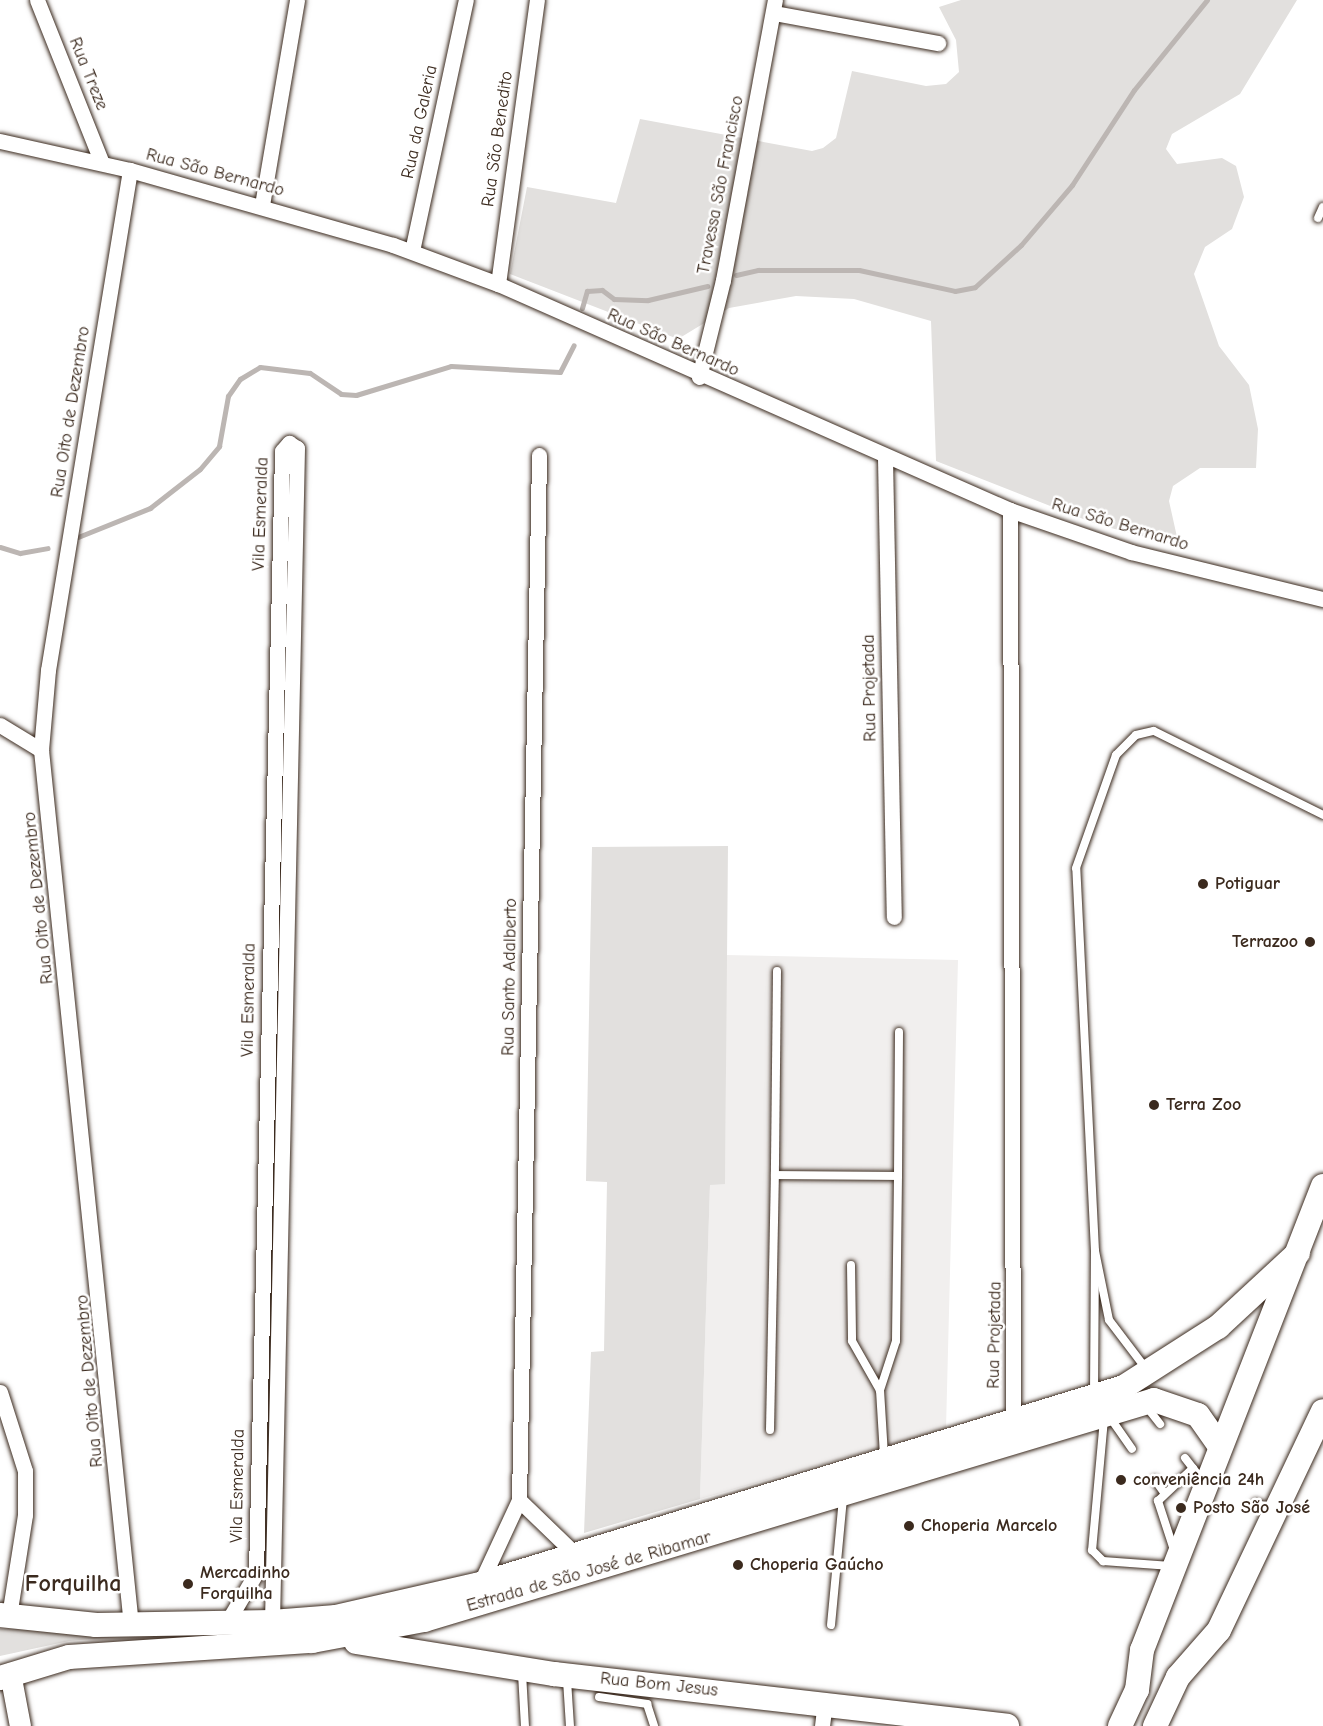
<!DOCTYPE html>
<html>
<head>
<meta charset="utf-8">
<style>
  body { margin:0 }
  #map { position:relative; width:1323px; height:1726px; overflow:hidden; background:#fff; font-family:"Comic Neue",sans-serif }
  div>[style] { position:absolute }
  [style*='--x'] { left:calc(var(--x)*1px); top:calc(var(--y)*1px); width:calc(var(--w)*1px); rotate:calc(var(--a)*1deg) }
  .built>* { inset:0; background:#f1efee }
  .green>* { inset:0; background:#e2e0de }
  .stream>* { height:5px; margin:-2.5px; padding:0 2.5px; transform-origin:2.5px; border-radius:2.5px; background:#bcb6b3 }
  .roads { filter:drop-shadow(0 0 2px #3b2a1e) drop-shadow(0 0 2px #3b2a1e) }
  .service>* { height:8px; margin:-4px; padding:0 4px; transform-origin:4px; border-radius:4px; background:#fff }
  .minor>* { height:15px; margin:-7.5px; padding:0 7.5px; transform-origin:7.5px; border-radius:7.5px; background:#fff }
  .secondary>* { height:21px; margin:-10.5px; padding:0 10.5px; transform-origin:10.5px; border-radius:10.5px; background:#fff }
  .primary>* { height:24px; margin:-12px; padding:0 12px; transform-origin:12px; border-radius:12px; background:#fff }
  .dots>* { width:16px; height:16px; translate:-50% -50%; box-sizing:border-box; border:3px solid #fff; border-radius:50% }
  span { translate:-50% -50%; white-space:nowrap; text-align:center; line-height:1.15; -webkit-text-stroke:5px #fff; paint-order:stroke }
  .street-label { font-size:18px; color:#3b2a1e }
  .poi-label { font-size:18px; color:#3b2a1e; font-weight:700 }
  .left { translate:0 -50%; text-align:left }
  .right { translate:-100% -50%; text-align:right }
  .district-label { font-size:24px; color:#3b2a1e; font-weight:700 }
</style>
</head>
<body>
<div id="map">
  <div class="built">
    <div style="clip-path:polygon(726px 955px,958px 960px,946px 1429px,700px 1499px,710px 1184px,725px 1184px)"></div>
  </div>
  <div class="green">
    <div style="clip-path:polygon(961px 0,1297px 0,1240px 94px,1172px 134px,1166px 149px,1177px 164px,1222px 158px,1236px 166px,1244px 197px,1232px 229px,1205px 247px,1194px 274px,1219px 346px,1249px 385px,1258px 429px,1256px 468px,1200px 468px,1173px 486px,1169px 501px,1179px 546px,1096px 524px,936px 461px,931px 321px,854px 299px,796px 296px,729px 308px,678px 339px,510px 274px,527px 187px,616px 203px,640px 119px,812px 151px,823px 148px,836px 138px,852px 71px,926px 86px,946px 84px,959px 72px,956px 40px,939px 7px)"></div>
    <div style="clip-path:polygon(728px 846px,725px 1184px,710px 1185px,700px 1499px,584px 1533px,591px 1352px,604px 1351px,607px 1182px,586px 1181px,592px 847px)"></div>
    <div style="clip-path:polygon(0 1629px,17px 1629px,141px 1635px,69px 1641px,0 1656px)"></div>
  </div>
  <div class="stream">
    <div style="--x:736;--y:275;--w:23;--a:-13"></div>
    <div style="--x:758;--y:270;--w:101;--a:0"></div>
    <div style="--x:859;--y:270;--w:98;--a:12.3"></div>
    <div style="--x:955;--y:291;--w:20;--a:-11"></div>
    <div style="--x:975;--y:287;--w:62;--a:-42.4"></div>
    <div style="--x:1021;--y:245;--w:79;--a:-49.6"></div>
    <div style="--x:1072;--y:185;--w:113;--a:-56.9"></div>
    <div style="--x:1134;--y:90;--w:116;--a:-51"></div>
    <div style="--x:582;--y:308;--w:18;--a:-74"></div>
    <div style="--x:587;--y:291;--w:15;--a:-4"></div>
    <div style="--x:602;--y:290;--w:15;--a:37"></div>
    <div style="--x:614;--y:299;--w:34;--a:2"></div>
    <div style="--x:648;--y:300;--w:61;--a:-13.3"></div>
    <div style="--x:78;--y:537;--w:78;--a:-21.9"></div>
    <div style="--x:150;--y:508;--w:63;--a:-38"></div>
    <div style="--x:200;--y:469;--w:30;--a:-50"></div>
    <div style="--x:219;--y:446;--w:51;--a:-79.8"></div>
    <div style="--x:228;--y:396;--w:21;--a:-55"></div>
    <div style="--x:240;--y:379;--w:23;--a:-31"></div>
    <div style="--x:260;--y:367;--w:50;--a:6.8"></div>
    <div style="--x:310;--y:373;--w:37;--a:34"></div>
    <div style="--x:341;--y:394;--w:15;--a:4"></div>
    <div style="--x:356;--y:395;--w:99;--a:-17"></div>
    <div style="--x:451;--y:366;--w:109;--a:3.2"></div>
    <div style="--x:560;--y:372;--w:30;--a:-63"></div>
    <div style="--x:0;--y:547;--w:21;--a:17"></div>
    <div style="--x:20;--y:553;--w:28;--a:-10"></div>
  </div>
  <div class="roads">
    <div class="service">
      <div style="--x:1318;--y:218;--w:12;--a:-66"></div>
      <div style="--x:777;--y:971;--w:204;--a:90.6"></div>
      <div style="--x:775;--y:1175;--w:123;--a:0.5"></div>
      <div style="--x:898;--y:1176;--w:165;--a:90.7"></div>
      <div style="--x:896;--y:1341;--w:52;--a:108.1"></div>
      <div style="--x:880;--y:1390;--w:66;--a:86.5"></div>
      <div style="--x:898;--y:1176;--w:144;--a:-89.6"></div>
      <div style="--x:1095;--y:1251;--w:383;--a:-92.8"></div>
      <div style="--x:1076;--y:868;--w:120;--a:-70.5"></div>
      <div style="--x:1116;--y:755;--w:28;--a:-45"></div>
      <div style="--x:1136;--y:735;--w:18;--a:-13"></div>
      <div style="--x:1154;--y:731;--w:189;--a:26.4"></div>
      <div style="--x:851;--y:1265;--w:76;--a:89.2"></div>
      <div style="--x:852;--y:1341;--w:56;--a:60.3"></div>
      <div style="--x:1094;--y:1394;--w:143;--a:-89.6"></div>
      <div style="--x:1095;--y:1251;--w:70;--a:78.5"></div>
      <div style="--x:1109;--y:1320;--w:63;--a:52.8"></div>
      <div style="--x:1146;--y:1406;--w:23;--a:52"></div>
      <div style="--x:1109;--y:1416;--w:40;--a:55.1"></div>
      <div style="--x:1104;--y:1419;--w:132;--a:95.2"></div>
      <div style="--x:1092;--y:1550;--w:16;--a:45"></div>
      <div style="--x:1103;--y:1561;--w:68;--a:4.2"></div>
      <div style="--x:770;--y:1430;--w:255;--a:-88.9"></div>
      <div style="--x:1185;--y:1458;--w:29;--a:52"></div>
      <div style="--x:1155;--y:1480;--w:14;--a:54"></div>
      <div style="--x:1256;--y:1503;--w:16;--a:22"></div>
      <div style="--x:1174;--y:1550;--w:52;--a:-108.1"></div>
      <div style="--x:1158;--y:1501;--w:48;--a:-43.3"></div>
      <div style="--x:831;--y:1625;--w:128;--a:-84.6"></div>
      <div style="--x:522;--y:1673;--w:53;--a:86.8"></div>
      <div style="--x:567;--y:1680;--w:46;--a:86.3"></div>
      <div style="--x:599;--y:1697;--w:49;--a:8.3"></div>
      <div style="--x:647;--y:1704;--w:23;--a:72"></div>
    </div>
    <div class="minor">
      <div style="--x:37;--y:0;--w:175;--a:68.3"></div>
      <div style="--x:774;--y:13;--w:167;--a:10.4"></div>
      <div style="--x:0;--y:141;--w:133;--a:12.6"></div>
      <div style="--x:130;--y:170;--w:273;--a:15.9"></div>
      <div style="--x:393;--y:245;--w:112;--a:20.4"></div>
      <div style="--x:498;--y:284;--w:560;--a:23.82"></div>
      <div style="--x:1010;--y:510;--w:128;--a:19.1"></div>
      <div style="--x:1131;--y:552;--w:198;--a:13.8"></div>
      <div style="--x:130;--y:170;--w:507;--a:99.31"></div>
      <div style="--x:48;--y:670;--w:80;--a:95"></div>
      <div style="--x:41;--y:750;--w:881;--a:84.13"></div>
      <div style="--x:262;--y:205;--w:208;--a:-80.3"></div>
      <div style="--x:412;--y:251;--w:257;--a:-77.9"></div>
      <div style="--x:498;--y:284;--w:287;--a:-82.2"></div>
      <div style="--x:699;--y:377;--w:100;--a:-76.1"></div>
      <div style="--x:723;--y:280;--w:285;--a:-79.5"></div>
      <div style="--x:885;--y:458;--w:459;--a:88.9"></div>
      <div style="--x:1010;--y:510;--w:913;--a:89.81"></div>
      <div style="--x:0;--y:725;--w:48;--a:31.4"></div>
      <div style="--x:0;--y:1392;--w:83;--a:72.4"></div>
      <div style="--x:25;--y:1471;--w:44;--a:90"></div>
      <div style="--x:25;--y:1515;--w:102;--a:99"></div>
      <div style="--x:519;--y:1500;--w:81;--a:44"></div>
      <div style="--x:480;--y:1584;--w:93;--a:-65.1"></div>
      <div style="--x:519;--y:1500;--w:1045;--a:-88.9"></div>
      <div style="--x:226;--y:1624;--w:59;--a:-59.5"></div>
      <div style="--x:256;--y:1573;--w:1122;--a:-88.67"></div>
      <div style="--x:282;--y:451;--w:11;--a:-49"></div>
      <div style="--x:289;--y:443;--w:9;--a:32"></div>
      <div style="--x:297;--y:448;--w:1174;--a:91.22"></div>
      <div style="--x:822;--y:1726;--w:23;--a:-83"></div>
    </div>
    <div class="secondary">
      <div style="--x:10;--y:1673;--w:54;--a:79.3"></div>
    </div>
    <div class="primary">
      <div style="--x:0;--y:1615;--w:97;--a:5.9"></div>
      <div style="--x:96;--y:1625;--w:176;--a:-1"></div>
      <div style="--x:272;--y:1622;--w:64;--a:-4.5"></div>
      <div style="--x:336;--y:1617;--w:148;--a:-12.9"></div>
      <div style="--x:480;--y:1584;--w:673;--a:-17.01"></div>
      <div style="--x:1124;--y:1387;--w:112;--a:-32.6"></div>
      <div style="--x:1218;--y:1327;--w:109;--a:-42.8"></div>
      <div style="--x:356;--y:1642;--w:201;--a:9.2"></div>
      <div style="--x:554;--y:1674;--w:456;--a:6.5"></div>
      <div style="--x:0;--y:1678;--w:72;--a:-16.9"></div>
      <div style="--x:69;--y:1657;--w:244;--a:-3.8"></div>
      <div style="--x:312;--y:1641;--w:114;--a:-10.6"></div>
      <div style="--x:424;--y:1620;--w:762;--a:-16.77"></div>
      <div style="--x:1154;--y:1400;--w:46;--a:18.8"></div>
      <div style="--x:1198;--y:1415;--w:38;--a:55"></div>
      <div style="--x:1120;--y:1726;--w:40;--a:-65"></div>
      <div style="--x:1137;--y:1690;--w:40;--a:-82.9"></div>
      <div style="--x:1142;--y:1650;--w:498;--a:-68.7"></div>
      <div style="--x:1155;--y:1726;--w:54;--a:-64.9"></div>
      <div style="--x:1178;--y:1677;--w:62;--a:-48.9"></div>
      <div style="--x:1219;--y:1630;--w:242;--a:-64.6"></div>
    </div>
  </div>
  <div class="dots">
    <div style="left:1203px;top:884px;background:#3b2a1e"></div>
    <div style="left:1310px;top:942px;background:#3b2a1e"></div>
    <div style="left:1154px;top:1105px;background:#3b2a1e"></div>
    <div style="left:1121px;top:1480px;background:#3b2a1e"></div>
    <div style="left:1181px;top:1508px;background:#3b2a1e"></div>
    <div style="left:909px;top:1526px;background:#3b2a1e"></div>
    <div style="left:738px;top:1565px;background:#3b2a1e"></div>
    <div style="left:188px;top:1584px;background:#3b2a1e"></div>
  </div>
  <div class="street-label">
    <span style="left:88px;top:74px;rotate:68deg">Rua Treze</span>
    <span style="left:420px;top:122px;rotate:-78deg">Rua da Galeria</span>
    <span style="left:498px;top:139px;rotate:-82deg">Rua São Benedito</span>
    <span style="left:215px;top:173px;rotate:15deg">Rua São Bernardo</span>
    <span style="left:721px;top:185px;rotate:-79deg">Travessa São Francisco</span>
    <span style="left:673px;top:343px;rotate:24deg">Rua São Bernardo</span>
    <span style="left:71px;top:412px;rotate:-81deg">Rua Oito de Dezembro</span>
    <span style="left:261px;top:514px;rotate:-88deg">Vila Esmeralda</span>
    <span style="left:1120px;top:525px;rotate:17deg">Rua São Bernardo</span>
    <span style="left:870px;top:688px;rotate:-91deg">Rua Projetada</span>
    <span style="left:39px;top:898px;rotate:-96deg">Rua Oito de Dezembro</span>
    <span style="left:510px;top:977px;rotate:-89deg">Rua Santo Adalberto</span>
    <span style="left:249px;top:1000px;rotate:-89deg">Vila Esmeralda</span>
    <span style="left:995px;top:1335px;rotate:-89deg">Rua Projetada</span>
    <span style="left:90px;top:1381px;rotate:-95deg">Rua Oito de Dezembro</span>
    <span style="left:238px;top:1486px;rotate:-89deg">Vila Esmeralda</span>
    <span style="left:589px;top:1572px;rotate:-16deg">Estrada de São José de Ribamar</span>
    <span style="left:659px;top:1685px;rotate:6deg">Rua Bom Jesus</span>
  </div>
  <div class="poi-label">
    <span class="left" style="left:1215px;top:884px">Potiguar</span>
    <span class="right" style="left:1298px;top:942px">Terrazoo</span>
    <span class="left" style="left:1166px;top:1105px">Terra Zoo</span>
    <span class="left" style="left:1133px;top:1480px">conveniência 24h</span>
    <span class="left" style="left:1193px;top:1508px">Posto São José</span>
    <span class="left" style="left:921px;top:1526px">Choperia Marcelo</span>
    <span class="left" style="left:750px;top:1565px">Choperia Gaúcho</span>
    <span class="left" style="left:200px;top:1584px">Mercadinho<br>Forquilha</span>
  </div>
  <div class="district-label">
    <span style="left:73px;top:1584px">Forquilha</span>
  </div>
</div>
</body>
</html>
